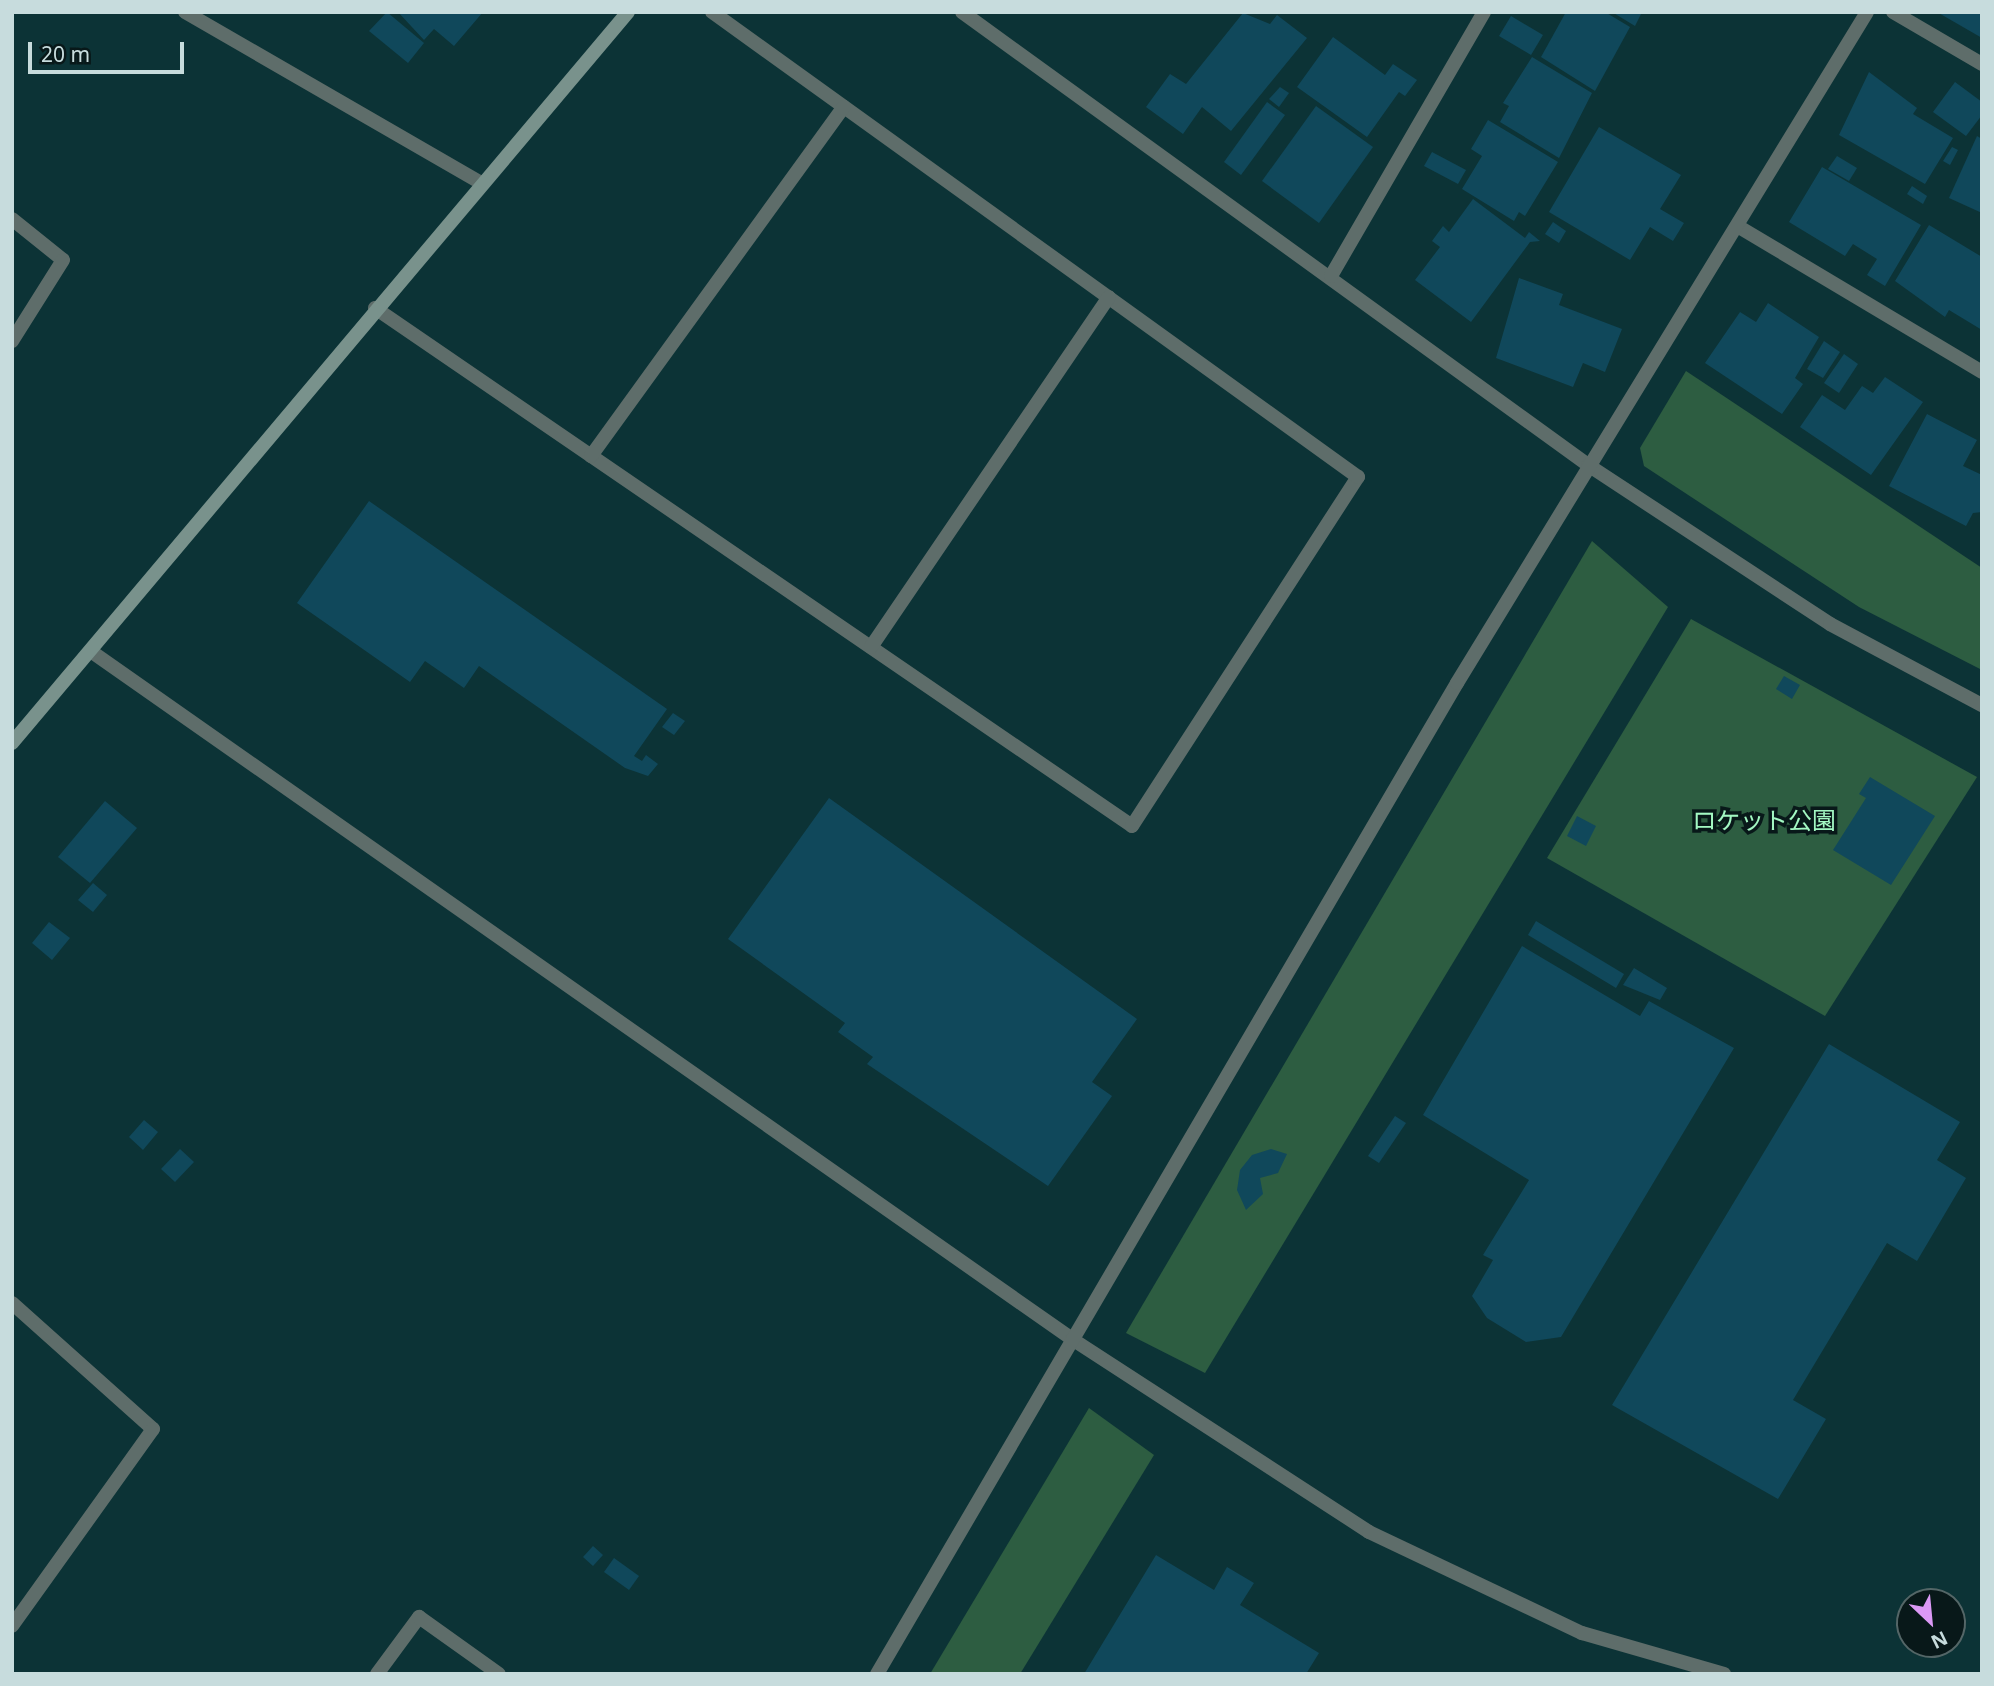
<!DOCTYPE html>
<html>
<head>
<meta charset="utf-8">
<style>
  body { margin:0 }
  #map { position:relative; width:1994px; height:1686px; overflow:hidden; background:#0c3336; font-family:"Noto Sans","Noto Sans JP",sans-serif }
  div>[style] { position:absolute }
  [style*='--x'] { left:calc(var(--x)*1px); top:calc(var(--y)*1px); width:calc(var(--w)*1px); rotate:calc(var(--a)*1deg) }
  .green>* { inset:0; background:#2d5d41 }
  .building>* { inset:0; background:#10485b }
  .street>* { height:14px; margin:-7px; padding:0 7px; transform-origin:7px; border-radius:7px; background:#5e6d6a }
  .secondary>* { height:14px; margin:-7px; padding:0 7px; transform-origin:7px; border-radius:7px; background:#79928c }
  span { translate:-50% -50%; white-space:nowrap; text-align:center; line-height:1.15; -webkit-text-stroke:7px #081819; paint-order:stroke }
  .park-label { font-size:24px; color:#a3f8c3 }
  .frame { position:absolute; inset:0; border:14px solid #c7dcdd; pointer-events:none }
  .north { position:absolute; left:1896px; top:1588px; width:70px; height:70px; box-sizing:border-box; background:#081819; border:2px solid #546667; border-radius:50%; rotate:154deg; font-size:19px; font-weight:700; line-height:28px; text-align:center; color:#c7dcdd }
  .north::after { content:''; display:block; margin:auto; width:24px; height:32px; background:#db99f5; clip-path:polygon(50% 0,100% 100%,50% 72%,0 100%) }
  .scale { position:absolute; left:28px; top:42px; width:156px; height:32px; box-sizing:border-box; border:4px solid #c7dcdd; border-top:0; padding-left:9px; font-size:21px; line-height:24px; white-space:nowrap; color:#c7dcdd; -webkit-text-stroke:5px #081819; paint-order:stroke }
</style>
</head>
<body>
<div id="map">
  <div class="green">
    <div style="clip-path:polygon(1686px 371px,1982px 568px,1982px 670px,1859px 607px,1644px 466px,1640px 448px)"></div>
    <div style="clip-path:polygon(1592px 541px,1668px 607px,1205px 1373px,1126px 1333px)"></div>
    <div style="clip-path:polygon(1691px 619px,1977px 777px,1825px 1016px,1547px 858px)"></div>
    <div style="clip-path:polygon(1089px 1408px,1154px 1455px,1020px 1674px,930px 1674px)"></div>
  </div>
  <div class="building">
    <div style="clip-path:polygon(387px 12px,424px 43px,408px 63px,369px 31px)"></div>
    <div style="clip-path:polygon(398px 12px,483px 12px,454px 46px,434px 29px,424px 40px)"></div>
    <div style="clip-path:polygon(1566px 12px,1605px 12px,1630px 27px,1595px 91px,1541px 57px)"></div>
    <div style="clip-path:polygon(1612px 12px,1642px 12px,1635px 26px)"></div>
    <div style="clip-path:polygon(1937px 12px,1982px 12px,1982px 38px)"></div>
    <div style="clip-path:polygon(1243px 13px,1270px 24px,1277px 15px,1307px 38px,1231px 131px,1202px 107px,1183px 134px,1146px 107px,1170px 74px,1186px 84px)"></div>
    <div style="clip-path:polygon(1511px 16px,1543px 35px,1531px 55px,1499px 36px)"></div>
    <div style="clip-path:polygon(1333px 37px,1385px 75px,1393px 64px,1417px 80px,1405px 96px,1399px 92px,1367px 137px,1297px 87px)"></div>
    <div style="clip-path:polygon(1532px 57px,1592px 93px,1559px 158px,1500px 122px,1509px 106px,1503px 103px)"></div>
    <div style="clip-path:polygon(1869px 72px,1917px 108px,1913px 114px,1953px 138px,1925px 184px,1839px 135px)"></div>
    <div style="clip-path:polygon(1955px 82px,1982px 102px,1982px 115px,1966px 136px,1933px 112px)"></div>
    <div style="clip-path:polygon(1280px 87px,1289px 93px,1279px 107px,1269px 99px)"></div>
    <div style="clip-path:polygon(1267px 102px,1285px 115px,1241px 175px,1224px 162px)"></div>
    <div style="clip-path:polygon(1316px 106px,1373px 147px,1319px 223px,1262px 181px)"></div>
    <div style="clip-path:polygon(1488px 120px,1558px 162px,1525px 216px,1519px 212px,1514px 221px,1462px 189px,1482px 156px,1471px 149px)"></div>
    <div style="clip-path:polygon(1599px 127px,1681px 175px,1660px 209px,1684px 223px,1673px 241px,1650px 227px,1630px 260px,1549px 212px)"></div>
    <div style="clip-path:polygon(1977px 136px,1982px 139px,1982px 213px,1949px 198px)"></div>
    <div style="clip-path:polygon(1952px 147px,1958px 150px,1950px 165px,1943px 161px)"></div>
    <div style="clip-path:polygon(1432px 152px,1466px 170px,1458px 184px,1424px 166px)"></div>
    <div style="clip-path:polygon(1837px 156px,1857px 168px,1849px 181px,1828px 169px)"></div>
    <div style="clip-path:polygon(1822px 167px,1921px 225px,1885px 286px,1867px 275px,1877px 259px,1853px 244px,1845px 256px,1789px 222px)"></div>
    <div style="clip-path:polygon(1912px 186px,1927px 196px,1923px 204px,1907px 194px)"></div>
    <div style="clip-path:polygon(1473px 199px,1525px 238px,1529px 232px,1540px 241px,1530px 242px,1471px 322px,1415px 280px,1440px 247px,1432px 241px,1443px 226px,1449px 232px)"></div>
    <div style="clip-path:polygon(1553px 222px,1566px 231px,1559px 243px,1545px 234px)"></div>
    <div style="clip-path:polygon(1929px 225px,1982px 257px,1982px 330px,1949px 310px,1945px 317px,1895px 281px)"></div>
    <div style="clip-path:polygon(1519px 278px,1563px 294px,1559px 305px,1622px 329px,1605px 372px,1583px 363px,1573px 387px,1496px 358px)"></div>
    <div style="clip-path:polygon(1768px 303px,1819px 337px,1795px 378px,1803px 384px,1782px 414px,1705px 363px,1740px 312px,1756px 322px)"></div>
    <div style="clip-path:polygon(1824px 341px,1840px 352px,1823px 378px,1807px 369px)"></div>
    <div style="clip-path:polygon(1844px 354px,1858px 364px,1839px 393px,1824px 383px)"></div>
    <div style="clip-path:polygon(1885px 377px,1923px 402px,1871px 475px,1800px 427px,1822px 395px,1845px 410px,1862px 386px,1873px 393px)"></div>
    <div style="clip-path:polygon(1927px 414px,1977px 440px,1963px 466px,1982px 475px,1982px 512px,1973px 513px,1966px 526px,1889px 486px)"></div>
    <div style="clip-path:polygon(369px 501px,667px 709px,634px 756px,642px 761px,646px 755px,658px 764px,648px 776px,625px 768px,479px 666px,464px 688px,425px 661px,410px 682px,297px 603px)"></div>
    <div style="clip-path:polygon(1784px 676px,1800px 685px,1792px 699px,1776px 689px)"></div>
    <div style="clip-path:polygon(673px 713px,685px 721px,674px 735px,662px 727px)"></div>
    <div style="clip-path:polygon(1870px 777px,1935px 816px,1891px 885px,1833px 850px,1866px 798px,1859px 794px)"></div>
    <div style="clip-path:polygon(829px 798px,1137px 1019px,1092px 1082px,1112px 1096px,1048px 1186px,867px 1064px,873px 1057px,838px 1032px,845px 1023px,728px 939px)"></div>
    <div style="clip-path:polygon(105px 801px,137px 828px,90px 883px,58px 857px)"></div>
    <div style="clip-path:polygon(1577px 816px,1596px 826px,1586px 846px,1567px 836px)"></div>
    <div style="clip-path:polygon(93px 883px,107px 895px,93px 912px,78px 900px)"></div>
    <div style="clip-path:polygon(1536px 921px,1624px 974px,1616px 988px,1528px 935px)"></div>
    <div style="clip-path:polygon(49px 922px,70px 938px,52px 960px,32px 943px)"></div>
    <div style="clip-path:polygon(1522px 946px,1640px 1016px,1649px 1001px,1734px 1048px,1561px 1337px,1526px 1342px,1487px 1318px,1472px 1296px,1493px 1260px,1483px 1255px,1529px 1180px,1423px 1115px)"></div>
    <div style="clip-path:polygon(1634px 968px,1667px 988px,1660px 1000px,1623px 985px)"></div>
    <div style="clip-path:polygon(1829px 1044px,1960px 1122px,1937px 1160px,1966px 1178px,1917px 1261px,1887px 1243px,1793px 1400px,1826px 1419px,1778px 1499px,1612px 1405px)"></div>
    <div style="clip-path:polygon(1395px 1116px,1406px 1123px,1379px 1163px,1368px 1156px)"></div>
    <div style="clip-path:polygon(144px 1120px,158px 1132px,143px 1150px,129px 1137px)"></div>
    <div style="clip-path:polygon(180px 1149px,194px 1162px,175px 1182px,161px 1169px)"></div>
    <div style="clip-path:polygon(1271px 1149px,1287px 1154px,1278px 1173px,1260px 1178px,1263px 1194px,1246px 1210px,1237px 1190px,1240px 1170px,1252px 1155px)"></div>
    <div style="clip-path:polygon(593px 1546px,603px 1555px,593px 1566px,583px 1557px)"></div>
    <div style="clip-path:polygon(1156px 1555px,1214px 1590px,1227px 1567px,1254px 1583px,1240px 1605px,1319px 1653px,1306px 1674px,1084px 1674px)"></div>
    <div style="clip-path:polygon(614px 1558px,639px 1576px,629px 1590px,604px 1572px)"></div>
  </div>
  <div class="street">
    <div style="--x:185;--y:12;--w:340;--a:30"></div>
    <div style="--x:962;--y:12;--w:773;--a:35.89"></div>
    <div style="--x:1588;--y:465;--w:290;--a:33.3"></div>
    <div style="--x:1830;--y:624;--w:172;--a:28.1"></div>
    <div style="--x:1893;--y:12;--w:103;--a:30.3"></div>
    <div style="--x:12;--y:219;--w:65;--a:38.8"></div>
    <div style="--x:63;--y:260;--w:96;--a:122.2"></div>
    <div style="--x:1739;--y:227;--w:283;--a:30.8"></div>
    <div style="--x:1331;--y:276;--w:305;--a:-59.9"></div>
    <div style="--x:375;--y:308;--w:917;--a:34.38"></div>
    <div style="--x:1132;--y:826;--w:416;--a:-57.1"></div>
    <div style="--x:1358;--y:477;--w:796;--a:-144.25"></div>
    <div style="--x:591;--y:456;--w:431;--a:-54.1"></div>
    <div style="--x:871;--y:647;--w:423;--a:-55.8"></div>
    <div style="--x:92;--y:652;--w:1197;--a:35.03"></div>
    <div style="--x:1072;--y:1339;--w:354;--a:33"></div>
    <div style="--x:1369;--y:1532;--w:236;--a:25.4"></div>
    <div style="--x:1582;--y:1633;--w:148;--a:16.1"></div>
    <div style="--x:12;--y:1303;--w:189;--a:41.8"></div>
    <div style="--x:153;--y:1429;--w:242;--a:125.6"></div>
    <div style="--x:377;--y:1674;--w:71;--a:-53.6"></div>
    <div style="--x:419;--y:1617;--w:98;--a:35.5"></div>
    <div style="--x:877;--y:1674;--w:1148;--a:-59.66"></div>
    <div style="--x:1457;--y:683;--w:786;--a:-58.57"></div>
  </div>
  <div class="secondary">
    <div style="--x:12;--y:743;--w:956;--a:-49.88"></div>
  </div>
  <div class="park-label">
    <span style="left:1764px;top:820px">ロケット公園</span>
  </div>
  <div class="frame"></div>
  <div class="north">N</div>
  <div class="scale">20 m</div>
</div>
</body>
</html>
